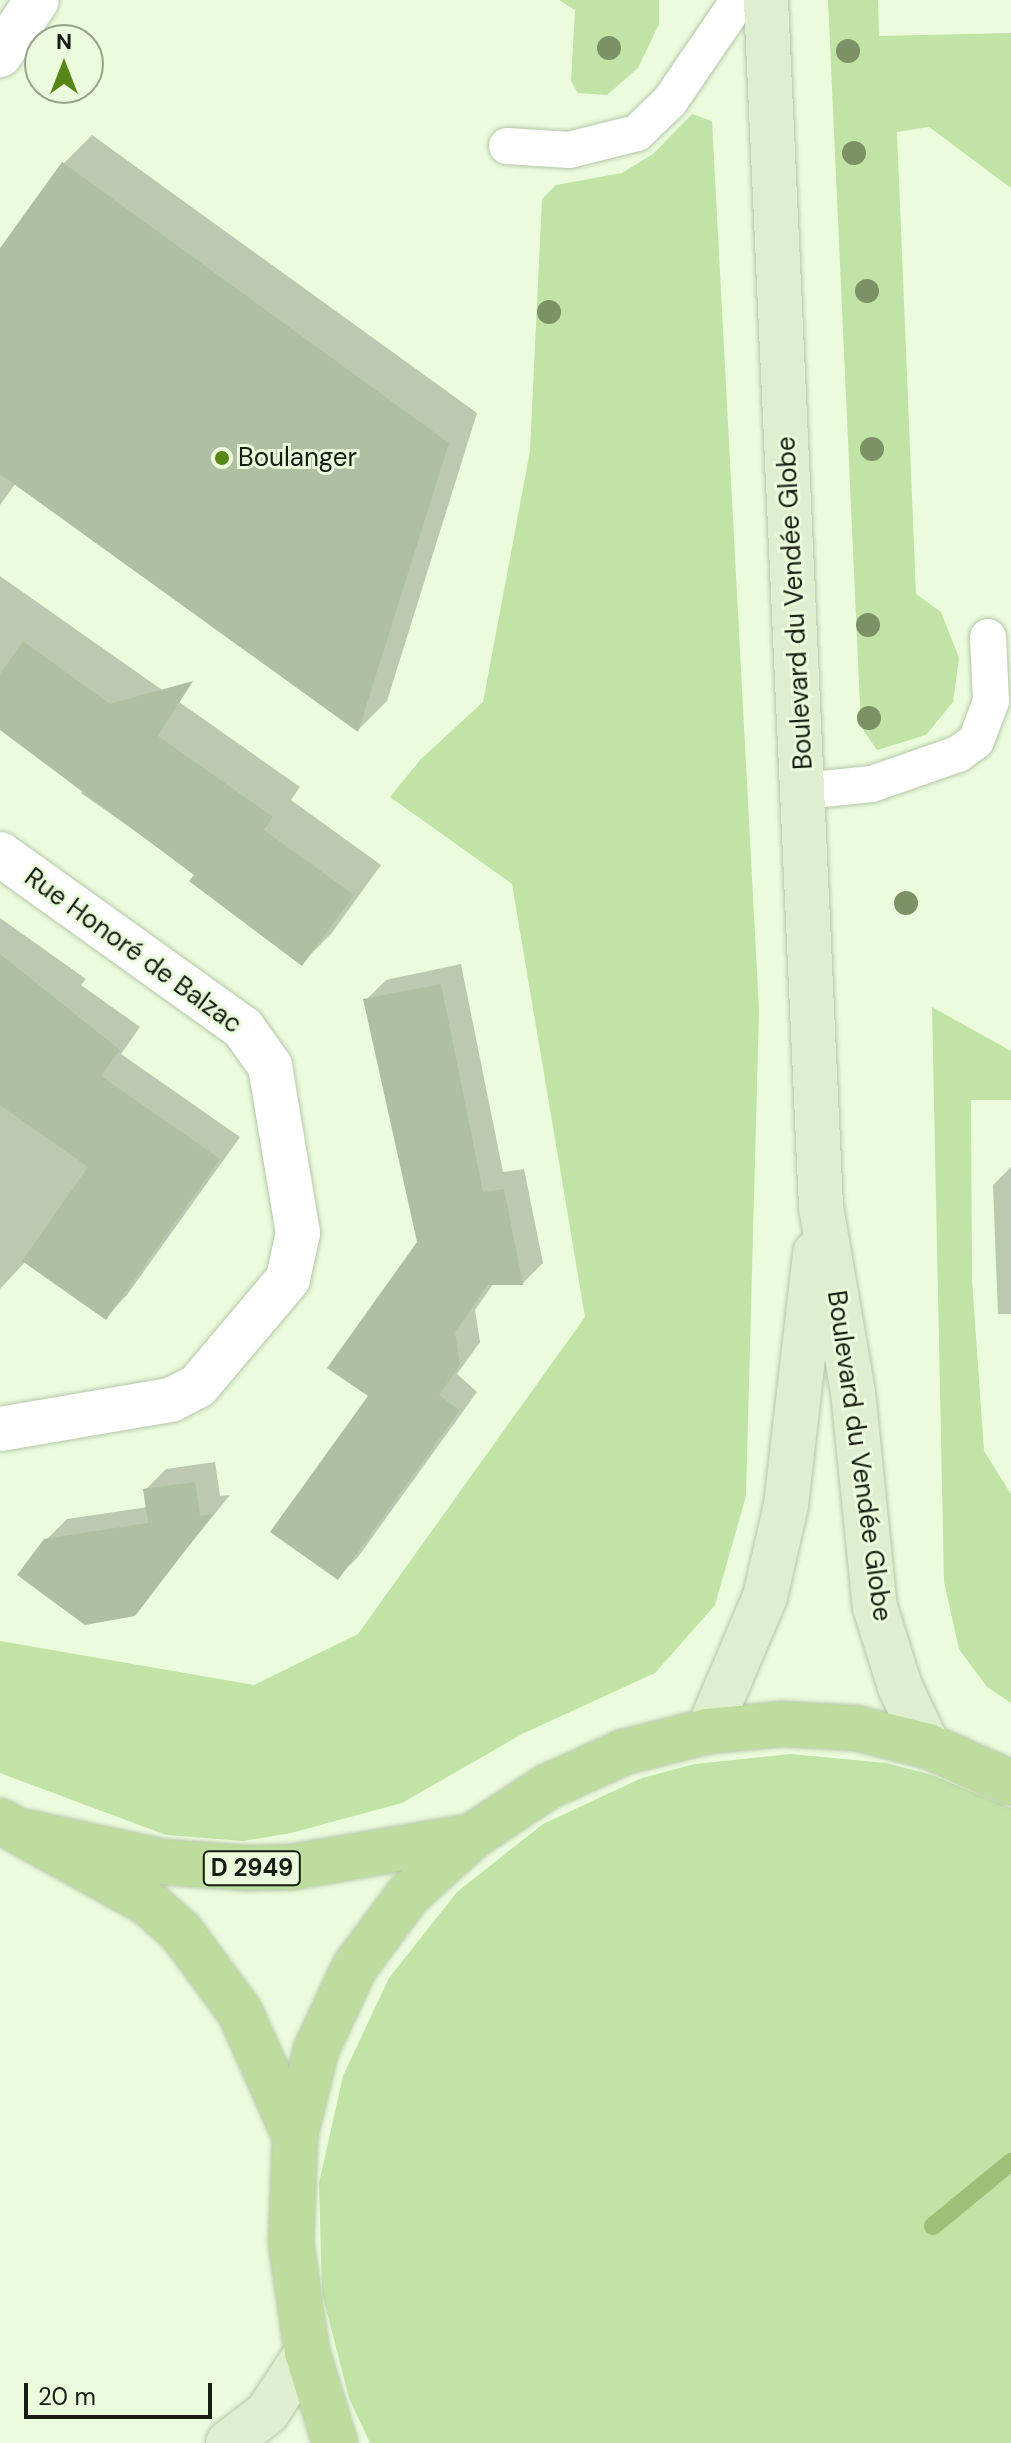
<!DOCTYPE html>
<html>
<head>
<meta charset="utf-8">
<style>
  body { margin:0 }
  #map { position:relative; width:1011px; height:2443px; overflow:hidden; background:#ebfcdd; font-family:"DM Sans",sans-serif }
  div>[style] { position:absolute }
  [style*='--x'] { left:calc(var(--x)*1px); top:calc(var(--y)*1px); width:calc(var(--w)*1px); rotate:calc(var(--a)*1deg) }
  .green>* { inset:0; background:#c2e3a6 }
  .shadow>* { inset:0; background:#0003 }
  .stream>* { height:18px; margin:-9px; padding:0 9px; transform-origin:9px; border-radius:9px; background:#9ac177 }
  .building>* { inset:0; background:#afbfa2 }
  .roads { filter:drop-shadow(0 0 2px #b6c6a9) drop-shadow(0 0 2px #b6c6a9) }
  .lane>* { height:36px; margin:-18px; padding:0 18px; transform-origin:18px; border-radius:18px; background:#fff }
  .street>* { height:44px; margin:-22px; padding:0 22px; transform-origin:22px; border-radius:22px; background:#fff }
  .secondary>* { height:44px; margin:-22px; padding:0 22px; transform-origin:22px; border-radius:22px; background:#deeece }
  .primary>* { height:44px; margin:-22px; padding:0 22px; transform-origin:22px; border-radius:22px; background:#bddc9d }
  .trees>* { width:24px; height:24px; margin:-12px; border-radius:50%; background:#7c9165 }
  .dots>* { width:22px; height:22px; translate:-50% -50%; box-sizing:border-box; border:4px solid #ebfcdd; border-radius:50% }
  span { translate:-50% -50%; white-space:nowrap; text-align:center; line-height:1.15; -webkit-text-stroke:6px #ebfcdd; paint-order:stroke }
  .shield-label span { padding:2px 6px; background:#ebfcdd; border:2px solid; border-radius:6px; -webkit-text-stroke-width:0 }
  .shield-label { font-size:24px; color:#161c11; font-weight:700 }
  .poi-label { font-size:26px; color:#161c11 }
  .left { translate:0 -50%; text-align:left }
  .street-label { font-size:26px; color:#161c11 }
  .north { position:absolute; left:24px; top:24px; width:80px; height:80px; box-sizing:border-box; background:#ebfcdd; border:2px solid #96a28b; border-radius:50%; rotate:0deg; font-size:22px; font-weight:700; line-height:32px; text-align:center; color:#161c11 }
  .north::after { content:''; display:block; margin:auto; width:28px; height:36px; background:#578618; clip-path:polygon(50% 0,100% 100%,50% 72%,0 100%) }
  .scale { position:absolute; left:24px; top:2383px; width:188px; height:36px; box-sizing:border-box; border:4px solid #161c11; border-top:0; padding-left:10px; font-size:24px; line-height:28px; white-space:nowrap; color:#161c11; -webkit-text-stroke:6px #ebfcdd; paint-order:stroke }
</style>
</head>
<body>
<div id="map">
  <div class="green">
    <div style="clip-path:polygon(559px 0,659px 0,659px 24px,638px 68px,607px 95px,578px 93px,571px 81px,575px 10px)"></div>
    <div style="clip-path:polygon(828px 0,878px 0,879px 36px,1011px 33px,1011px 188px,929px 127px,897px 132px,916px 594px,941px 612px,959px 658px,953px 702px,926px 735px,877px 750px,861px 727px)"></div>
    <div style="clip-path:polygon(692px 114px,712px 121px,759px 1010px,746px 1496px,715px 1605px,655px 1673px,522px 1734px,402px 1803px,291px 1833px,243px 1841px,166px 1835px,0 1773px,0 1641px,254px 1685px,358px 1634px,585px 1317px,512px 884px,390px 797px,421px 759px,483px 702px,530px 451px,542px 199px,556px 185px,622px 173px,653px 154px)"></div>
    <div style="clip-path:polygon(932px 1007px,1011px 1051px,1011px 1100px,971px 1100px,972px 1280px,984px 1451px,1011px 1494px,1011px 1703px,987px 1687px,959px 1649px,944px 1582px)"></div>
    <div style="clip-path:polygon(791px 1754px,886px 1763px,932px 1775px,1011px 1808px,1011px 2443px,370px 2443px,349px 2398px,322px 2293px,319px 2183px,343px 2076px,389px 1978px,457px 1892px,543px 1824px,642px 1778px,695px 1764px)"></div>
  </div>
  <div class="shadow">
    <div style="clip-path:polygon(92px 135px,477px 413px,387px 701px,358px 730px,16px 483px,0 505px,0 252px,64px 163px)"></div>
    <div style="clip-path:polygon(0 576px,300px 787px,291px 800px,381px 865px,331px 934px,302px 963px,196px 874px,81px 793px,85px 788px,0 729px)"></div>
    <div style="clip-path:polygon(0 918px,86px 979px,81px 985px,140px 1027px,121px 1054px,240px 1137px,127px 1295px,106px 1317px,26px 1261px,0 1289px)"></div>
    <div style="clip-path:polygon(461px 964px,503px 1172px,524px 1169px,543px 1263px,523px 1283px,494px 1283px,475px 1310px,480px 1342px,457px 1374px,477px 1392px,358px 1557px,338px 1577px,371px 1396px,419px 1243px,366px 1000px,386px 980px)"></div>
    <div style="clip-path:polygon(1011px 1167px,1011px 1314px,998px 1314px,993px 1185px)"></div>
    <div style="clip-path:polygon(215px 1462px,220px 1496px,230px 1495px,134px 1614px,46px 1540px,67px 1519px,148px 1507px,145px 1490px,166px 1469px)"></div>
  </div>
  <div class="stream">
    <div style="--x:933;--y:2226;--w:101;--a:-39.4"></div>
  </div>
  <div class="building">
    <div style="clip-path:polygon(62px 162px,449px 443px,358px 732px,0 474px,0 248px)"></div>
    <div style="clip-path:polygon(23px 641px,110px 704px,193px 681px,158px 736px,273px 817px,264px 830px,354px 895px,302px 966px,189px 881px,194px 875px,0 730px,0 674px)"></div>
    <div style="clip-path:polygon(0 954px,120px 1050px,101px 1076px,220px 1159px,106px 1320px,22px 1261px,88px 1167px,0 1105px)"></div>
    <div style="clip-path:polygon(441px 984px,483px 1192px,504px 1189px,523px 1285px,488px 1285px,455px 1332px,460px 1365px,439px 1395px,459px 1410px,457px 1414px,338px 1580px,270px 1532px,368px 1396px,327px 1368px,417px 1242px,363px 999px)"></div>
    <div style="clip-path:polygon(195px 1482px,200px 1516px,213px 1514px,135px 1616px,85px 1625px,17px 1575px,44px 1539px,148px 1523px,143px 1489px)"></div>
  </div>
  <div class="roads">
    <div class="lane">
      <div style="--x:507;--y:146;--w:62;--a:3.7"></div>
      <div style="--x:569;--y:150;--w:70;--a:-14"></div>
      <div style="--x:637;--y:133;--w:46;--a:-44.1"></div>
      <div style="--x:670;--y:101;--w:122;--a:-55.7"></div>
      <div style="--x:804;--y:791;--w:68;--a:-5.9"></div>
      <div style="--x:872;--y:784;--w:91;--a:-19.2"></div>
      <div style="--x:958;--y:754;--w:22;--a:-36"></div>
      <div style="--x:976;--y:741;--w:43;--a:-69.4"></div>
      <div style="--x:991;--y:701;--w:64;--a:-92.7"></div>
    </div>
    <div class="street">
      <div style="--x:0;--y:55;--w:66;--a:-56.1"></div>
      <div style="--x:0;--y:854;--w:299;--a:35.6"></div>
      <div style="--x:243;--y:1028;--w:47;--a:54.6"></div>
      <div style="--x:270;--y:1066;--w:169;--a:80.5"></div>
      <div style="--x:298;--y:1233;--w:47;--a:102.3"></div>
      <div style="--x:288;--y:1279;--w:140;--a:130.1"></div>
      <div style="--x:198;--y:1386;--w:31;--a:153"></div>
      <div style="--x:170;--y:1400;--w:172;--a:170.3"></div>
    </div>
    <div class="secondary">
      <div style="--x:766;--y:0;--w:1208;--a:87.39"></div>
      <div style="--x:821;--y:1207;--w:188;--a:80.2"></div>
      <div style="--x:853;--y:1392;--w:216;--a:84.2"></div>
      <div style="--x:875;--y:1607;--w:84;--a:72.6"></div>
      <div style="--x:900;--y:1687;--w:65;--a:64.6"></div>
      <div style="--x:708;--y:1731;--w:146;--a:-67"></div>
      <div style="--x:765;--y:1597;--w:94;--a:-77.1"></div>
      <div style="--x:786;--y:1505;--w:254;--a:-83.4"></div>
      <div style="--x:228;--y:2443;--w:49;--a:-37.6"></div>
      <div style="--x:267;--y:2413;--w:73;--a:-56.7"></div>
    </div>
    <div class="primary">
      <div style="--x:0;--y:1821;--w:168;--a:28.9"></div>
      <div style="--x:147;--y:1902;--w:45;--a:41.4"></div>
      <div style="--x:181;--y:1932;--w:99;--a:53.6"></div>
      <div style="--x:240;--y:2012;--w:136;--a:66.1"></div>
      <div style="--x:30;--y:1833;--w:136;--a:12.3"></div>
      <div style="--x:163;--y:1862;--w:84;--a:4.1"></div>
      <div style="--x:247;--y:1868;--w:45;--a:-1.3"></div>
      <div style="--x:292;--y:1867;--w:184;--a:-9.7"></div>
      <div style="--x:335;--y:2443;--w:95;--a:-107.1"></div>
      <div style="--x:307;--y:2352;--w:111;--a:-98.3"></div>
      <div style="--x:291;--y:2242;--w:106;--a:-87.8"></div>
      <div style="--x:295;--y:2136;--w:89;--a:-76.3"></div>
      <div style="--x:316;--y:2050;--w:90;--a:-65.1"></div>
      <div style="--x:354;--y:1968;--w:91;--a:-53.5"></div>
      <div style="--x:408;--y:1895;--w:89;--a:-42.3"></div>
      <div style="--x:474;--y:1835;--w:87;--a:-33.3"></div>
      <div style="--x:547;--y:1787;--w:85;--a:-24.4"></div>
      <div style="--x:624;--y:1752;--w:87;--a:-14"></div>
      <div style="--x:708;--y:1731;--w:74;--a:-5.4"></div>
      <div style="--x:782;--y:1724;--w:74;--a:3.1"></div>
      <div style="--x:856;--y:1728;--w:74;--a:14"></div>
      <div style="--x:928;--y:1746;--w:91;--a:24"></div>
    </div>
  </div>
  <div class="trees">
    <div style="left:609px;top:48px"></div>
    <div style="left:848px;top:51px"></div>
    <div style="left:854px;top:153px"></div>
    <div style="left:867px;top:291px"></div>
    <div style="left:549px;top:312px"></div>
    <div style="left:872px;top:449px"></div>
    <div style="left:868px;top:625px"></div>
    <div style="left:869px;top:718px"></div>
    <div style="left:906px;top:903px"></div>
  </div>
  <div class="dots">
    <div style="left:222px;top:458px;background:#578618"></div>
  </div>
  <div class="shield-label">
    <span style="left:252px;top:1868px">D 2949</span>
  </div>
  <div class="poi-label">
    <span class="left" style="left:238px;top:458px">Boulanger</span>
  </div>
  <div class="street-label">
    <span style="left:795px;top:603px;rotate:-93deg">Boulevard du Vendée Globe</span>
    <span style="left:133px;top:951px;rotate:36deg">Rue Honoré de Balzac</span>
    <span style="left:859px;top:1456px;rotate:82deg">Boulevard du Vendée Globe</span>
  </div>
  <div class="north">N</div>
  <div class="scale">20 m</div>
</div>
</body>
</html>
